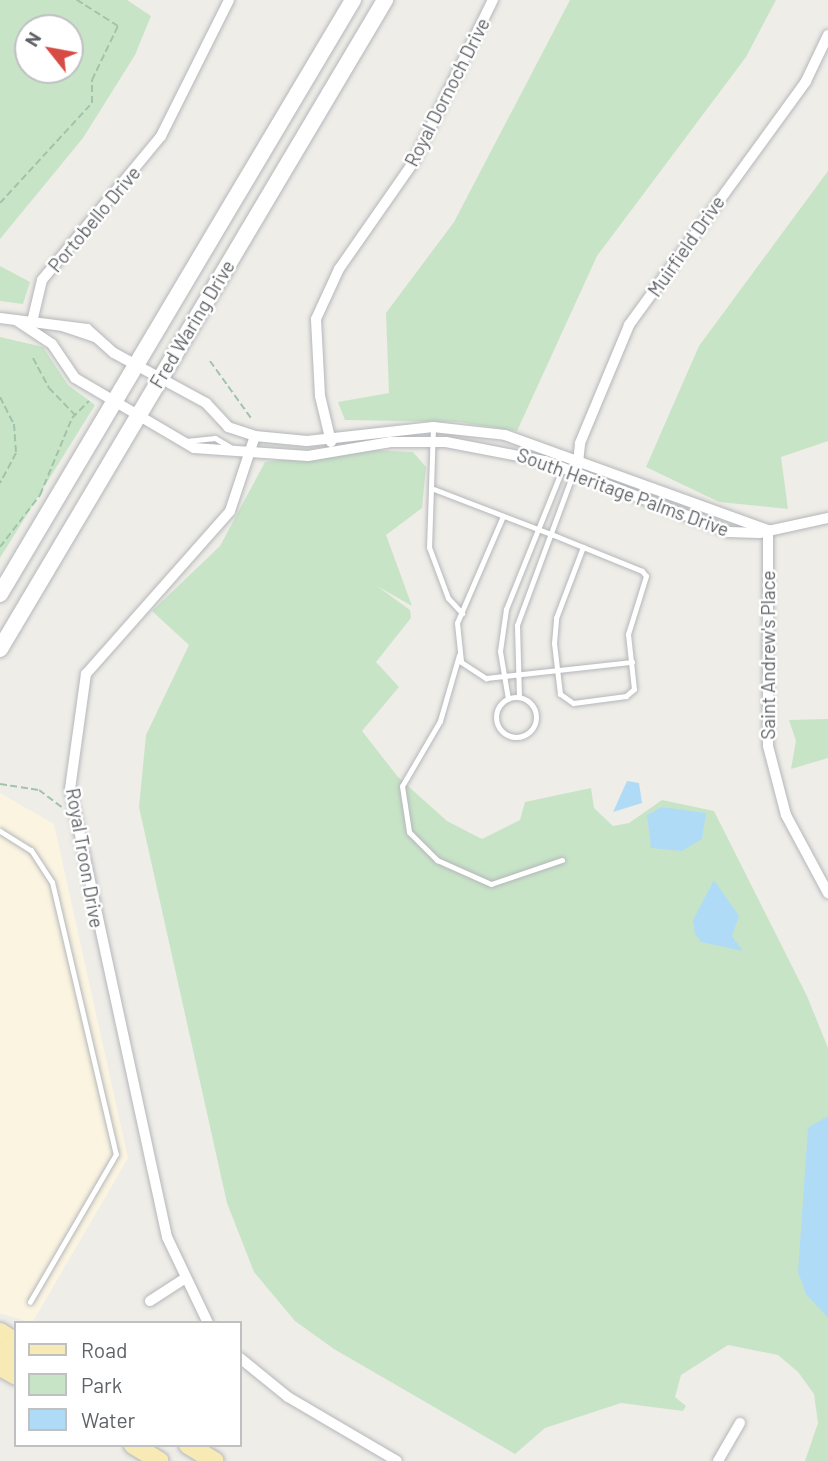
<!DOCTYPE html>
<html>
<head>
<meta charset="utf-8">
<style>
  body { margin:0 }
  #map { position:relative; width:828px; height:1461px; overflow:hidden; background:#efede8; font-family:Barlow,sans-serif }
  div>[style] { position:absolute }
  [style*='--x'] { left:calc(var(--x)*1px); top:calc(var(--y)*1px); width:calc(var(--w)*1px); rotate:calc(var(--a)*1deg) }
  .commercial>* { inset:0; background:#fbf4e1 }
  .green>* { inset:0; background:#c8e4c7 }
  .water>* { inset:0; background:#b0dbf7 }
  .path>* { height:2px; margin-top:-1px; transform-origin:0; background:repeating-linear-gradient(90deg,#a0c4aa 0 7px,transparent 0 10.5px) }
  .roads { filter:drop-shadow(0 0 2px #b4b7ba) drop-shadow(0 0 2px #b4b7ba) }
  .service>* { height:5px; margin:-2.5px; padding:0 2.5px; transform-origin:2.5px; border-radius:2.5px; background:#fff }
  .service>.ring { margin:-2.5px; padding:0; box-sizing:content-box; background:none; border:5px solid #fff; border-radius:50% }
  .minor>* { height:10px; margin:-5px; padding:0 5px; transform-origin:5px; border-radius:5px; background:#fff }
  .secondary>* { height:16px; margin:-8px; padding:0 8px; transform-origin:8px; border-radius:8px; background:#fff }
  .primary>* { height:18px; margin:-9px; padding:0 9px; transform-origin:9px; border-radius:9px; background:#f7eab5 }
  span { translate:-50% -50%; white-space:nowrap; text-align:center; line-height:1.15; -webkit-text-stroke:5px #fff; paint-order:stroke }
  .street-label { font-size:19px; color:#5f6266 }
  .legend { position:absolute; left:14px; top:1321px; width:228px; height:126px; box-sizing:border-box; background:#fff; border:2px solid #bfc0c2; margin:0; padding:9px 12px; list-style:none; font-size:21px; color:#5f6266 }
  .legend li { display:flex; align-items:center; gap:14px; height:35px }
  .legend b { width:35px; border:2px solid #bfc0c2 }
  .north { position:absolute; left:14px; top:14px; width:70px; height:70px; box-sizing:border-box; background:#fff; border:2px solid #bfc0c2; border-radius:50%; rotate:301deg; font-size:19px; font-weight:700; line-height:28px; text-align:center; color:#5f6266 }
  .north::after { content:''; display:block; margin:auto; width:24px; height:32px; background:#d84b45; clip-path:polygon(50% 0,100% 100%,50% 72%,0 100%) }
</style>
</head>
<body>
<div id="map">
  <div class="commercial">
    <div style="clip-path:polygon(0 793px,54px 824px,128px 1158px,32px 1323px,0 1313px)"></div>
  </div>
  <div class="green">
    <div style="clip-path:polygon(evenodd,0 0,127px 0,151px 16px,135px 55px,83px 138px,0 239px,0 0,28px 28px,70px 28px,70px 70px,28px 70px,28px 28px)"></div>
    <div style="clip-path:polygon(570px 0,776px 0,746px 57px,597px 256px,517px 431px,459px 422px,345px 420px,338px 402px,389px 393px,386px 313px,454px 222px)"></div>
    <div style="clip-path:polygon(828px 171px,828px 441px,781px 457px,788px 509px,719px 502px,646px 467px,699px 346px)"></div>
    <div style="clip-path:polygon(0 266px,30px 282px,23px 304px,0 301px)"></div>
    <div style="clip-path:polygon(0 337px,43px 347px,68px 385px,95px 405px,0 558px)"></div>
    <div style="clip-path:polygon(371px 450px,413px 452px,426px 467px,422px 508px,386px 535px,412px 606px,377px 586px,410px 610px,411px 618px,376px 662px,399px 687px,362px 731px,398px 777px,447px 821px,482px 839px,520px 820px,525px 802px,591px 788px,594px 808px,613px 826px,629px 823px,662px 800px,714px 811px,807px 996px,828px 1048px,828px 1461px,805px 1461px,818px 1423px,814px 1394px,798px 1372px,778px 1355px,728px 1345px,681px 1375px,675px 1397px,686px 1406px,683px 1411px,621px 1403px,545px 1428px,515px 1454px,334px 1349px,295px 1321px,254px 1272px,227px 1203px,139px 807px,146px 735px,189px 645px,152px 611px,220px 546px,265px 462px)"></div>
    <div style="clip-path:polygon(828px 719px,828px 758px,791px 769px,796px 741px,789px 720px)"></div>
  </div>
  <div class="water">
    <div style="clip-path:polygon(627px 781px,639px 783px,642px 803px,613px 812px)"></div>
    <div style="clip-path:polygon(662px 807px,706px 813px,702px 839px,682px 851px,651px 848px,647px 815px)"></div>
    <div style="clip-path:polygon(714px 880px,739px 916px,732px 936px,743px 951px,701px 942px,695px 934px,693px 920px)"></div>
    <div style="clip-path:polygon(828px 1116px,828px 1318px,806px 1294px,798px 1272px,808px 1128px)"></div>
  </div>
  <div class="path">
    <div style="--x:0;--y:203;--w:136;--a:-47.4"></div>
    <div style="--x:92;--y:103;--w:23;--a:-90"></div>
    <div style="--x:92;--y:80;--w:60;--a:-64.3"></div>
    <div style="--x:118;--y:26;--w:49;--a:-147.6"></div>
    <div style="--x:33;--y:358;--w:34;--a:62"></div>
    <div style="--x:49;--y:388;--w:37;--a:46"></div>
    <div style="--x:210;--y:361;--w:70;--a:54.3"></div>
    <div style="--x:0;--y:397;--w:30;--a:63"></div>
    <div style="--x:14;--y:424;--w:29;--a:86"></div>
    <div style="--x:16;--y:453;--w:34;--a:118"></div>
    <div style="--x:0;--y:547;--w:66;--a:-52.4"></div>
    <div style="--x:40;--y:495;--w:83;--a:-67.4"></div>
    <div style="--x:72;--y:418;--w:24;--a:-45"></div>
    <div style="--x:0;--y:784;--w:39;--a:9"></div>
    <div style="--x:39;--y:790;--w:31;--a:37"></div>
  </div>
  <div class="roads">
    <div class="service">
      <div style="--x:55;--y:326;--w:44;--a:18.4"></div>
      <div style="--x:433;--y:427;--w:61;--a:91.9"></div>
      <div style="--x:431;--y:488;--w:129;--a:21"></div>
      <div style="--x:551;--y:534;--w:98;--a:22.1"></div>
      <div style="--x:642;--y:571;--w:6;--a:51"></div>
      <div style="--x:646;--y:576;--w:61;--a:107.2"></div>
      <div style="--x:628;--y:634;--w:55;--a:83.8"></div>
      <div style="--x:634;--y:689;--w:11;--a:139"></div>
      <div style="--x:626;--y:696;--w:53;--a:172.5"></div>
      <div style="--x:573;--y:703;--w:16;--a:-145"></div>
      <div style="--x:560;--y:694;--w:51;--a:-96.7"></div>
      <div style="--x:554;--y:643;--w:25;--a:-85"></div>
      <div style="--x:556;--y:618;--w:76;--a:-69.2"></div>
      <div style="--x:186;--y:441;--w:29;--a:-6"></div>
      <div style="--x:215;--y:438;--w:17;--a:31"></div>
      <div style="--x:431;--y:488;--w:59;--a:91.9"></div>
      <div style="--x:429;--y:547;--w:54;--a:69.6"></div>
      <div style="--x:448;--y:598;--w:21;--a:47"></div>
      <div style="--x:503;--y:516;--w:116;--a:113.3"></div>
      <div style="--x:457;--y:623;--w:39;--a:84"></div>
      <div style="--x:461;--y:662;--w:30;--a:33"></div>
      <div style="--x:486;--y:678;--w:147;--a:-6.3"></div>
      <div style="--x:459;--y:655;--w:69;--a:106.1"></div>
      <div style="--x:440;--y:721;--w:75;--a:120.3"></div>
      <div style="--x:402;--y:786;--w:47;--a:81.3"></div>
      <div style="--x:409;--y:832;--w:40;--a:45"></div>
      <div style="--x:437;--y:860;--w:59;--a:24"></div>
      <div style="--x:491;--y:884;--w:75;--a:-18.7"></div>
      <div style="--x:519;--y:697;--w:72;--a:-91.6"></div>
      <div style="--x:517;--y:625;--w:164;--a:-69.7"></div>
      <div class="ring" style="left:496px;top:697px;width:35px;height:35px"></div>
      <div style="--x:508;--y:699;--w:49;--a:-99.5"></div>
      <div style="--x:500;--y:651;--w:42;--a:-81.9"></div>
      <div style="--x:506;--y:609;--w:153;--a:-68.1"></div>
      <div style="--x:0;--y:831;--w:36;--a:32"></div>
      <div style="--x:31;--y:850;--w:38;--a:57"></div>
      <div style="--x:52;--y:882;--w:279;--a:76.8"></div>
      <div style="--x:116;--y:1154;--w:171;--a:120.2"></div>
    </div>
    <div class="minor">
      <div style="--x:0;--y:318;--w:88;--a:7.2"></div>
      <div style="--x:87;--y:329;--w:36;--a:42"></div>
      <div style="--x:114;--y:353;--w:105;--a:28.5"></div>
      <div style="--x:206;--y:403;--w:33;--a:47"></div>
      <div style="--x:228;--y:427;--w:28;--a:18"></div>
      <div style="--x:255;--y:436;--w:52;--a:5.5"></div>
      <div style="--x:307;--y:441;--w:127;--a:-6.3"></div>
      <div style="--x:433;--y:427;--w:72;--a:6.3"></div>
      <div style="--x:505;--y:435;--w:280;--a:19.9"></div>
      <div style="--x:16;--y:320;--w:43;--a:33.7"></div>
      <div style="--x:52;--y:344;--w:41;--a:55.9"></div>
      <div style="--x:75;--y:378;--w:138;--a:30.5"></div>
      <div style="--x:194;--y:448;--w:114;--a:4"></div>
      <div style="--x:308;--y:456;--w:84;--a:-9.6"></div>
      <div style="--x:391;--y:442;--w:55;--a:0"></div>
      <div style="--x:446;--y:442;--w:101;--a:10.9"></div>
      <div style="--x:545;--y:461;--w:197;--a:21.1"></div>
      <div style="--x:729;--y:532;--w:30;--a:2"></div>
      <div style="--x:759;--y:533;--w:71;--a:-12.3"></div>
      <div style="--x:32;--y:322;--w:43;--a:-76.6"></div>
      <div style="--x:42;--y:280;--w:187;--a:-50.4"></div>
      <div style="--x:161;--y:136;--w:152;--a:-63.4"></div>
      <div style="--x:331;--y:442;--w:47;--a:-103.4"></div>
      <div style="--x:320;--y:396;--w:77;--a:-93"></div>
      <div style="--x:316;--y:319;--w:55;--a:-65.3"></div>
      <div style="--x:339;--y:269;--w:129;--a:-55.1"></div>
      <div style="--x:413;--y:163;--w:182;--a:-63.9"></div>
      <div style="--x:578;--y:463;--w:20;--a:-84"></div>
      <div style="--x:580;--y:443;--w:128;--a:-67.4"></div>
      <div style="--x:629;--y:325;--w:301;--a:-54"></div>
      <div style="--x:806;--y:81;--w:51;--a:-64.4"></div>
      <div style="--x:768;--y:530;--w:216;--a:90"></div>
      <div style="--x:768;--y:746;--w:71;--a:75.4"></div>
      <div style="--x:786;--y:815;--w:89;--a:61.7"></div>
      <div style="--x:150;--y:1301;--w:40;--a:-32.9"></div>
      <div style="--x:208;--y:1323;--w:95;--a:-115.5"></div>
      <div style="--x:167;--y:1237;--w:458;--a:-102.2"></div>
      <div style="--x:70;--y:789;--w:116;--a:-82.1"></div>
      <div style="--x:86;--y:674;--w:217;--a:-48.5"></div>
      <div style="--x:230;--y:511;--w:79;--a:-71.6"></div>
      <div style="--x:240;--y:1358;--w:62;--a:39.1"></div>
      <div style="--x:288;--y:1397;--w:126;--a:30.4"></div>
      <div style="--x:718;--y:1461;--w:44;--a:-59.9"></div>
    </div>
    <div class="secondary">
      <div style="--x:0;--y:594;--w:691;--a:-59.28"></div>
      <div style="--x:0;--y:649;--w:755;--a:-59.32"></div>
    </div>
    <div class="primary">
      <div style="--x:0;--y:1332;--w:19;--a:32"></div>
      <div style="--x:0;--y:1352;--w:17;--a:24"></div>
      <div style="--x:0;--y:1367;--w:18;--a:29"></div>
      <div style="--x:133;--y:1445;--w:31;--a:31"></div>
      <div style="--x:188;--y:1445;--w:31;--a:31"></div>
    </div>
  </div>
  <div class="street-label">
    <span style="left:447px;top:92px;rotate:-63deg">Royal Dornoch Drive</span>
    <span style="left:94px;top:219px;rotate:-50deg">Portobello Drive</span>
    <span style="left:686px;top:246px;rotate:-55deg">Muirfield Drive</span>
    <span style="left:192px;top:324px;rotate:-59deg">Fred Waring Drive</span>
    <span style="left:623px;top:492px;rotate:20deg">South Heritage Palms Drive</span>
    <span style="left:768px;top:655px;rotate:-90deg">Saint Andrew's Place</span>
    <span style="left:85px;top:858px;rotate:80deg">Royal Troon Drive</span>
  </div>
  <ul class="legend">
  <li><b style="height:9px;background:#f7eab5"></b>Road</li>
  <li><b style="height:19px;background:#c8e4c7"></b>Park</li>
  <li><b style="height:19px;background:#b0dbf7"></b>Water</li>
  </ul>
  <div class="north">N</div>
</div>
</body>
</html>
